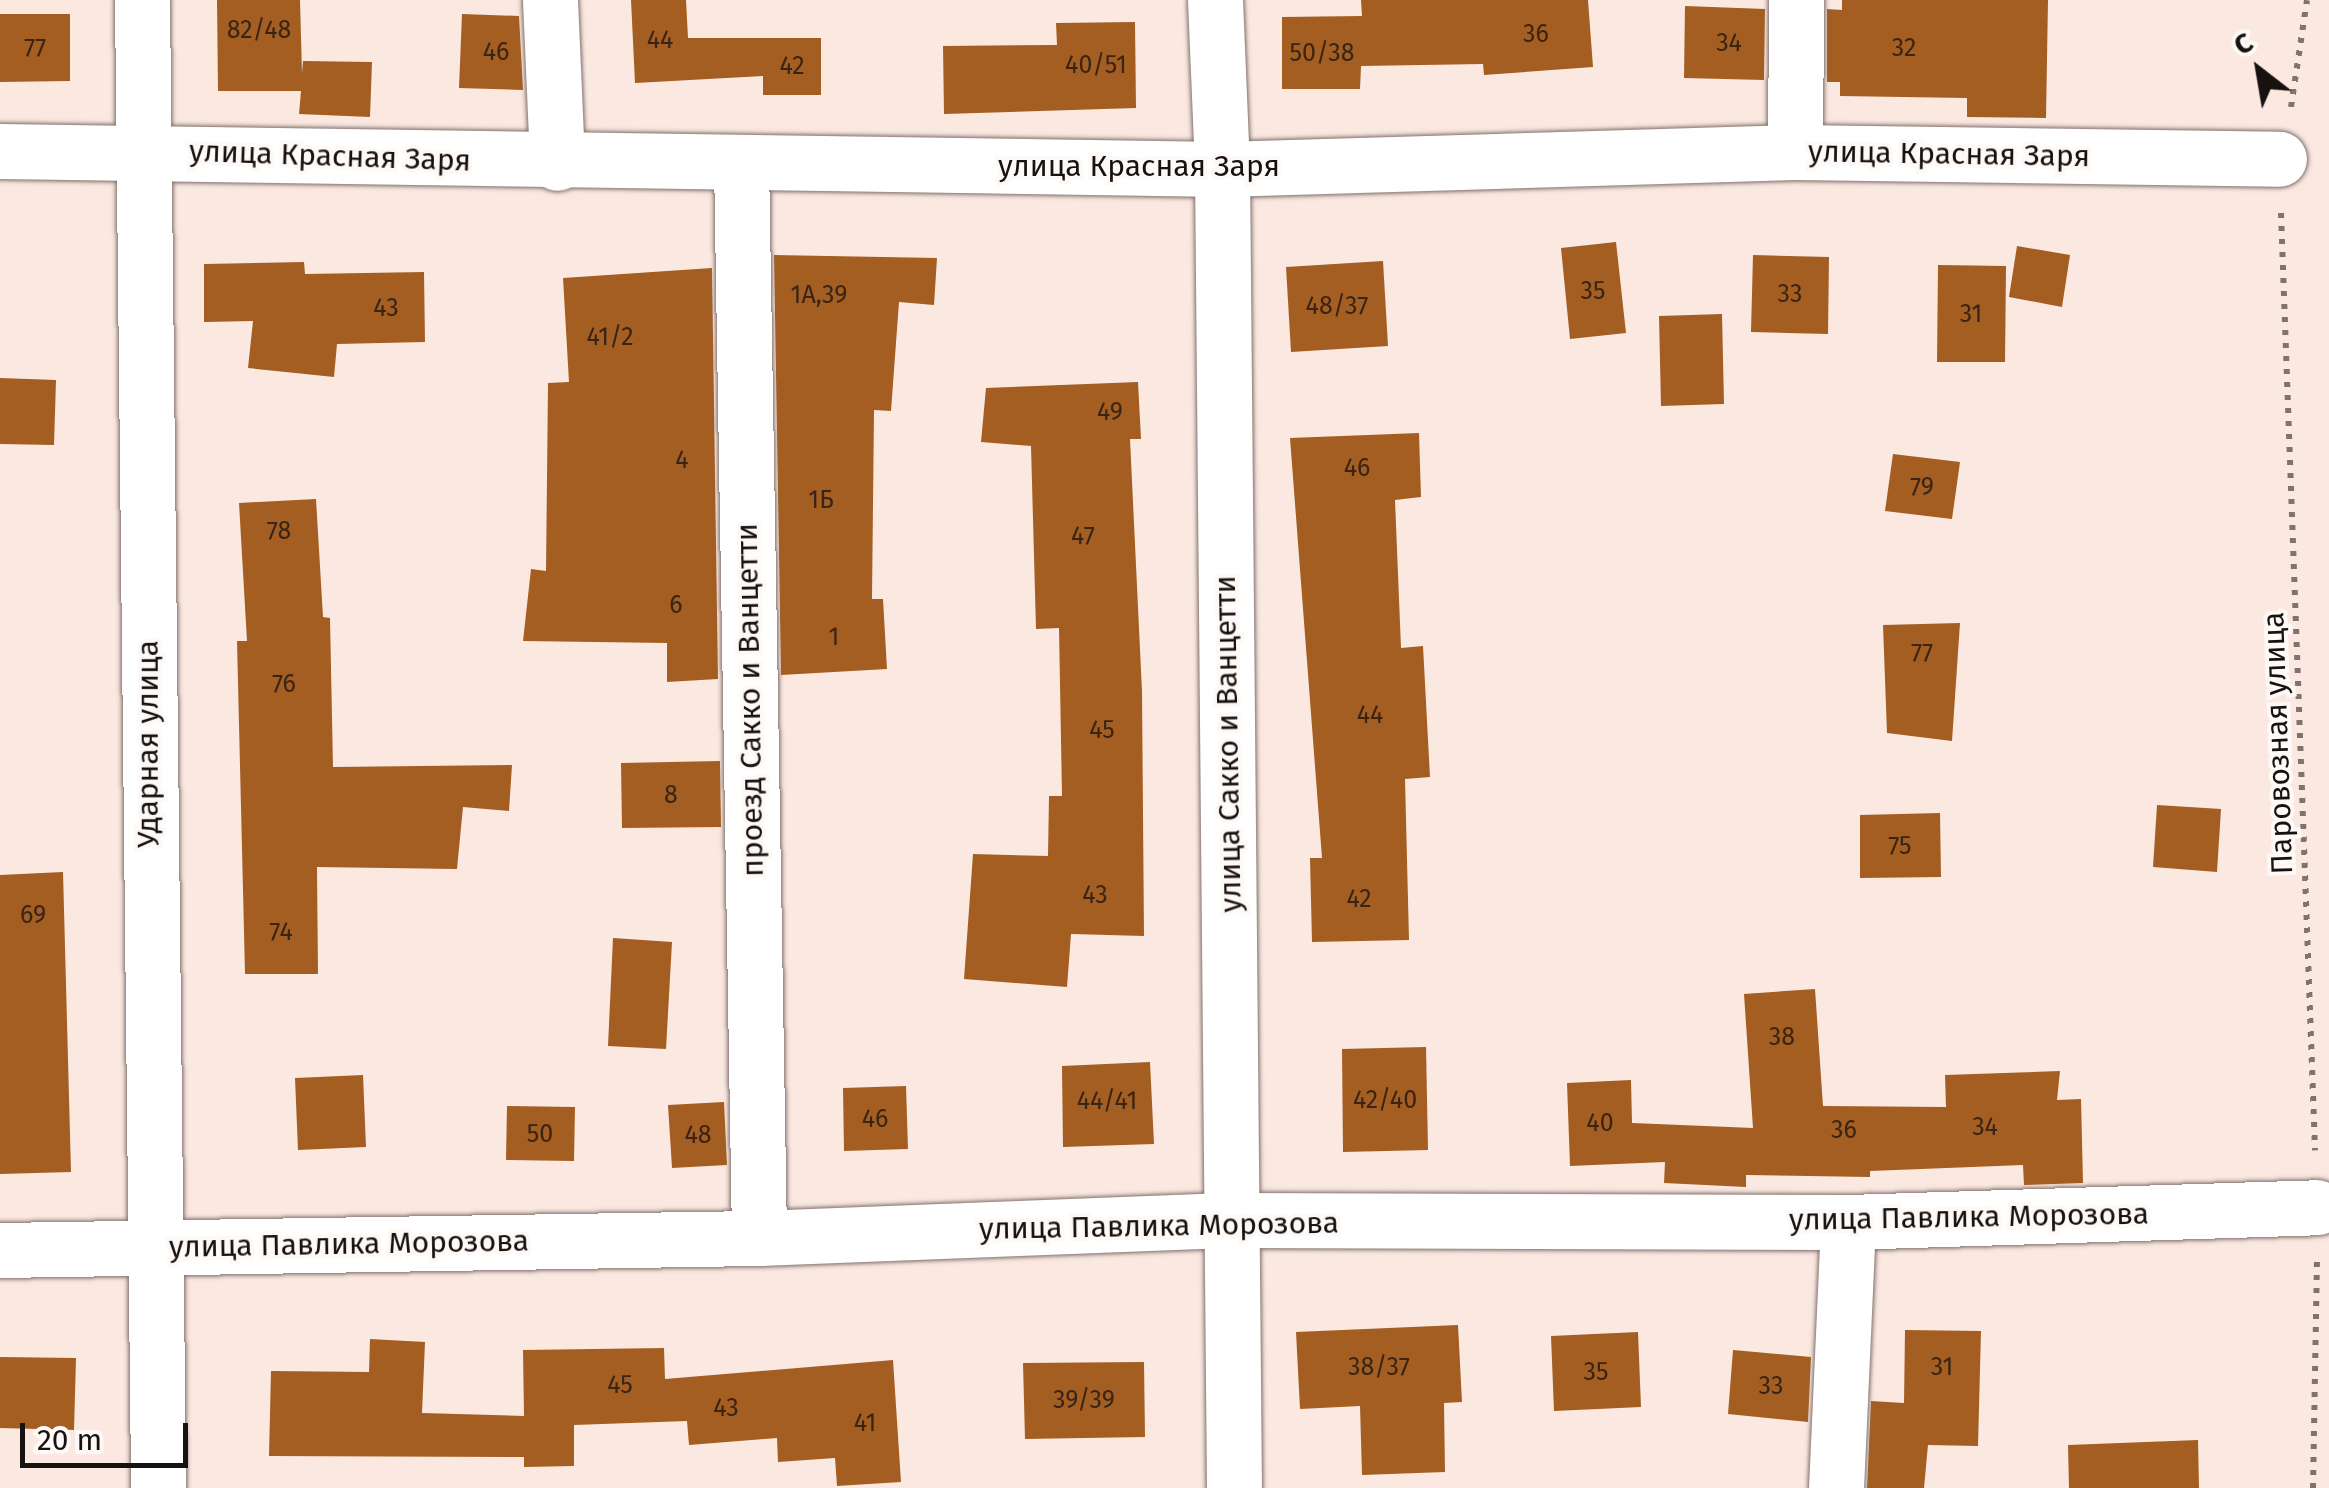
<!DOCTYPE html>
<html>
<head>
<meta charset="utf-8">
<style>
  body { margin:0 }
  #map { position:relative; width:2329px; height:1488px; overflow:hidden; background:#fae8e1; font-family:"Fira Sans",sans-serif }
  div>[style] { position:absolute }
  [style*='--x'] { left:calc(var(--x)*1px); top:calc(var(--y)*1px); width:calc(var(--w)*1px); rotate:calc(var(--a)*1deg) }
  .building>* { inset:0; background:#a45e21 }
  .path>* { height:6px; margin-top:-3px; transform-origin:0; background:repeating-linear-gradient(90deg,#7f736f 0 5px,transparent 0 13px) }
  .roads { filter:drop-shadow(0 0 2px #81716b) drop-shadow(0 0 2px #81716b) }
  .minor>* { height:55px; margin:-27.5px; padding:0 27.5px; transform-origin:27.5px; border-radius:27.5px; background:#fff }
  span { translate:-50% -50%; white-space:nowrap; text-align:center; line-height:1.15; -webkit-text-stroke:8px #fcf9f7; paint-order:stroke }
  .number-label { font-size:25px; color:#3a2414 }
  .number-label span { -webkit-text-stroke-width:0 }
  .street-label { font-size:30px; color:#17110f }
  .north { position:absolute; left:2209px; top:20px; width:100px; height:100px; -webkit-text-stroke:8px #fcf9f7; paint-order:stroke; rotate:329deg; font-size:28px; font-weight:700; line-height:40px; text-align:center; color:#17110f }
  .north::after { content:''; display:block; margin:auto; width:35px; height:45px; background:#17110f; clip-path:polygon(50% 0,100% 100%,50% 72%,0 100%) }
  .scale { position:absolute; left:20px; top:1423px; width:168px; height:45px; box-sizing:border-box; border:5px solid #17110f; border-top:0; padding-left:12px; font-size:30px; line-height:35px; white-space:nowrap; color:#17110f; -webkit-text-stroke:8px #fcf9f7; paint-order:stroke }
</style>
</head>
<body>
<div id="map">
  <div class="building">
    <div style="clip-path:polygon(217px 0,300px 0,302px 73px,303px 61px,372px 62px,370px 117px,299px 114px,301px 91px,218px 91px)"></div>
    <div style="clip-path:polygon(631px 0,686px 0,688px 38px,821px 38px,821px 95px,763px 95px,763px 76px,635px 83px)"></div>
    <div style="clip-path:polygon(1361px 0,1588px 0,1593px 67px,1484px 75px,1483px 64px,1361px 66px,1360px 89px,1282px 89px,1282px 17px,1362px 16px)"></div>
    <div style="clip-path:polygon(1842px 0,2048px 0,2046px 118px,1967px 117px,1967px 98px,1840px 96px,1840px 82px,1827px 82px,1827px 9px,1842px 10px)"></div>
    <div style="clip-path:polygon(1685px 6px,1765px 9px,1764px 80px,1684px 78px)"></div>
    <div style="clip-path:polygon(0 14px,70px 14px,70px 81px,0 82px)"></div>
    <div style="clip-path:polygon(462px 14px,519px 16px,523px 90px,459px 88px)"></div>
    <div style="clip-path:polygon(1135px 22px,1136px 108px,944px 114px,943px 46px,1057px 45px,1056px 23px)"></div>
    <div style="clip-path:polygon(1616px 242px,1626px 333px,1570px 339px,1561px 248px)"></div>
    <div style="clip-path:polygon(2017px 246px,2070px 255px,2062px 307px,2009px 297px)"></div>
    <div style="clip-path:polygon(774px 255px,937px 258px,934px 305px,899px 302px,891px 411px,874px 410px,872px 599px,883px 599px,887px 669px,781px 675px)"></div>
    <div style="clip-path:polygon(1753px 255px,1829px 257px,1828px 334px,1751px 332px)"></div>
    <div style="clip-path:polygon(1383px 261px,1388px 346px,1291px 352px,1286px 267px)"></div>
    <div style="clip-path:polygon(304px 262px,305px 274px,424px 272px,425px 342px,337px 344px,334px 377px,248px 368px,253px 321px,204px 322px,204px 264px)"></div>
    <div style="clip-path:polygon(1938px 265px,2006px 266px,2005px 362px,1937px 362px)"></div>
    <div style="clip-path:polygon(712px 268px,718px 679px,667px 682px,667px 643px,523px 641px,531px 569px,546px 571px,548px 383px,569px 382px,563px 278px)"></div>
    <div style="clip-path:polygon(1722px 314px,1724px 404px,1661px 406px,1659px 316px)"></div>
    <div style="clip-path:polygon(0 378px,56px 380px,54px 445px,0 444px)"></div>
    <div style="clip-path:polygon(1138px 382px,1141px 439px,1130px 439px,1142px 691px,1144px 936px,1071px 934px,1067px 987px,964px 979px,973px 854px,1048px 856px,1049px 796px,1062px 796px,1059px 628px,1036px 629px,1031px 446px,981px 442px,986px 388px)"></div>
    <div style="clip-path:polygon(1419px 433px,1421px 497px,1395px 500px,1401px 648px,1423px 646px,1430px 777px,1405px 779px,1409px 940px,1312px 942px,1310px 858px,1322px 858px,1290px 438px)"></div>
    <div style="clip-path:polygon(1893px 454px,1960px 462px,1952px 519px,1885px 511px)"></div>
    <div style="clip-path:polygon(316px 499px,323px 617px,330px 618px,333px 767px,512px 765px,509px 811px,463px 807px,457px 869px,317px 867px,318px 974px,245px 974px,237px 641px,247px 641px,239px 503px)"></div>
    <div style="clip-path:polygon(1960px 623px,1952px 741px,1887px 733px,1883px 625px)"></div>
    <div style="clip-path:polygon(720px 761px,721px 827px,622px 828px,621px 763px)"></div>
    <div style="clip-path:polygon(2157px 805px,2221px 809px,2217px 872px,2153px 867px)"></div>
    <div style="clip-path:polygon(1940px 813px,1941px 877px,1860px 878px,1860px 815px)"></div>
    <div style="clip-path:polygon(63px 872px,71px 1172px,0 1174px,0 875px)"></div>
    <div style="clip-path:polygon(613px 938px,672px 942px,666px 1049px,608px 1046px)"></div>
    <div style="clip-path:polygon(1815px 989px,1823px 1106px,1946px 1107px,1945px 1075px,2060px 1071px,2057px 1100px,2081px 1099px,2083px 1183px,2024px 1185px,2023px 1165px,1870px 1171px,1870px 1177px,1746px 1175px,1746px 1187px,1664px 1183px,1665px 1162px,1570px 1166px,1567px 1083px,1631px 1080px,1632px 1123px,1753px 1128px,1744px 994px)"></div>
    <div style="clip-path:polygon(1426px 1047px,1428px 1150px,1343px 1152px,1342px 1049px)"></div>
    <div style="clip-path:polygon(1150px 1062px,1154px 1144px,1063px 1147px,1062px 1066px)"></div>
    <div style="clip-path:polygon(363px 1075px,366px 1147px,298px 1150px,295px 1078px)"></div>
    <div style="clip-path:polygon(906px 1086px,908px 1149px,844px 1151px,843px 1088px)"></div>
    <div style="clip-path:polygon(724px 1102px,727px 1165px,672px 1168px,668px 1105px)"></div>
    <div style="clip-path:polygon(507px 1106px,575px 1107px,574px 1161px,506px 1160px)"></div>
    <div style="clip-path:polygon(1458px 1325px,1462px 1402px,1444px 1403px,1445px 1472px,1362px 1475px,1360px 1406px,1300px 1409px,1296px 1332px)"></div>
    <div style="clip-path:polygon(1905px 1330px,1981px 1331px,1978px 1446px,1928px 1445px,1924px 1488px,1867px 1488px,1871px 1401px,1904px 1403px)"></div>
    <div style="clip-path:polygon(1638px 1332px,1641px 1407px,1554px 1411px,1551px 1336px)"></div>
    <div style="clip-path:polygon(370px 1339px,425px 1342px,422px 1413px,524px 1416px,523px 1350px,664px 1348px,665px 1379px,893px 1360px,901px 1482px,837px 1486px,835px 1458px,778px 1462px,777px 1438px,689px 1445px,687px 1421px,574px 1425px,574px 1466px,524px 1467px,524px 1457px,269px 1456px,271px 1371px,369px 1372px)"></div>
    <div style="clip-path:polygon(1733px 1350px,1811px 1357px,1808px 1422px,1728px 1414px)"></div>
    <div style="clip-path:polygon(0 1357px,76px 1358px,74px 1430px,0 1428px)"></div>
    <div style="clip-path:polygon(1144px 1362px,1145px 1437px,1025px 1439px,1023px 1363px)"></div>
    <div style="clip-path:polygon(2198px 1440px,2199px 1488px,2069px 1488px,2068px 1445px)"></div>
  </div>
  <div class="path">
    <div style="--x:2291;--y:107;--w:108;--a:-81.5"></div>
    <div style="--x:2281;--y:213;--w:938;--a:87.92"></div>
    <div style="--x:2313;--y:1488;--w:226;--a:-89"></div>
  </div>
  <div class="roads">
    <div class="minor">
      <div style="--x:142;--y:0;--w:1488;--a:89.38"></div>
      <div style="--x:550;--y:0;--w:163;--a:87.5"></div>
      <div style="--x:1215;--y:0;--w:169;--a:87.6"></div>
      <div style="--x:1222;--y:169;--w:1319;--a:89.48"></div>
      <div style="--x:0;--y:151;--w:1222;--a:0.84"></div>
      <div style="--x:1222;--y:169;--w:573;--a:-1.7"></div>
      <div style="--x:1795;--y:152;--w:484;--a:0.8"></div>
      <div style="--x:1795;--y:152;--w:152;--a:-89.6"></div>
      <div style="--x:741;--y:162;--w:1076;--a:89.04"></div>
      <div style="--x:0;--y:1250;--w:759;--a:-0.91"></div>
      <div style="--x:759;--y:1238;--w:474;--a:-2.2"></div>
      <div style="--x:1233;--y:1220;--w:615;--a:0.19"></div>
      <div style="--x:1848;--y:1222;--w:469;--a:-1.8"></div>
      <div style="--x:1836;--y:1488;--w:266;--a:-87.4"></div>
    </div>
  </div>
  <div class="number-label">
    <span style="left:259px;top:30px">82/48</span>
    <span style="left:1536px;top:34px">36</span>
    <span style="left:660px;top:40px">44</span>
    <span style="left:1729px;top:43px">34</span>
    <span style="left:35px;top:48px">77</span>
    <span style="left:1904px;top:48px">32</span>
    <span style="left:496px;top:52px">46</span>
    <span style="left:1322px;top:53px">50/38</span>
    <span style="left:1096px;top:65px">40/51</span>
    <span style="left:792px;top:66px">42</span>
    <span style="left:1593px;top:291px">35</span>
    <span style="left:1790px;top:294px">33</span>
    <span style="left:819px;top:295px">1А,39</span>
    <span style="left:1337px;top:306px">48/37</span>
    <span style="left:386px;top:308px">43</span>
    <span style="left:1971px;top:314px">31</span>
    <span style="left:610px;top:337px">41/2</span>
    <span style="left:1110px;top:412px">49</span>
    <span style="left:682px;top:460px">4</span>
    <span style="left:1357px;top:468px">46</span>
    <span style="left:1922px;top:487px">79</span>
    <span style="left:821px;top:500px">1Б</span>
    <span style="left:279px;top:531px">78</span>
    <span style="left:1083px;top:536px">47</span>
    <span style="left:676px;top:605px">6</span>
    <span style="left:834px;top:637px">1</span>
    <span style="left:1922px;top:653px">77</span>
    <span style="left:284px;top:684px">76</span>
    <span style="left:1370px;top:715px">44</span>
    <span style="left:1102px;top:730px">45</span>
    <span style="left:671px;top:795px">8</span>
    <span style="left:1900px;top:846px">75</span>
    <span style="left:1095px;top:895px">43</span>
    <span style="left:1359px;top:899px">42</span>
    <span style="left:33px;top:915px">69</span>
    <span style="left:281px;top:932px">74</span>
    <span style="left:1782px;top:1037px">38</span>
    <span style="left:1385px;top:1100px">42/40</span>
    <span style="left:1107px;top:1101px">44/41</span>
    <span style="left:875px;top:1119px">46</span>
    <span style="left:1600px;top:1123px">40</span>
    <span style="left:1985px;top:1127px">34</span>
    <span style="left:1844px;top:1130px">36</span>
    <span style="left:540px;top:1134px">50</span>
    <span style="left:698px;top:1135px">48</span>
    <span style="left:1379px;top:1367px">38/37</span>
    <span style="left:1942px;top:1367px">31</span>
    <span style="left:1596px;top:1372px">35</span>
    <span style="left:620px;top:1385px">45</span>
    <span style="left:1771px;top:1386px">33</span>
    <span style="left:1084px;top:1400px">39/39</span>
    <span style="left:726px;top:1408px">43</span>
    <span style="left:865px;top:1423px">41</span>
  </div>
  <div class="street-label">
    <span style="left:1949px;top:154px;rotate:1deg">улица Красная Заря</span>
    <span style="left:330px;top:156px;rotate:2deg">улица Красная Заря</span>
    <span style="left:1139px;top:166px">улица Красная Заря</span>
    <span style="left:750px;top:700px;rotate:-91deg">проезд Сакко и Ванцетти</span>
    <span style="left:2278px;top:743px;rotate:-92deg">Паровозная улица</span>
    <span style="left:148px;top:744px;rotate:-90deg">Ударная улица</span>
    <span style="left:1228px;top:744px;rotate:-91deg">улица Сакко и Ванцетти</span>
    <span style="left:1969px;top:1217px;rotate:-1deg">улица Павлика Морозова</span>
    <span style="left:1159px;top:1226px;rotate:-1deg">улица Павлика Морозова</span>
    <span style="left:349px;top:1244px;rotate:-1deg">улица Павлика Морозова</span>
  </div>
  <div class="north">С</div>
  <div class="scale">20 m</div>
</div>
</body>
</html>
